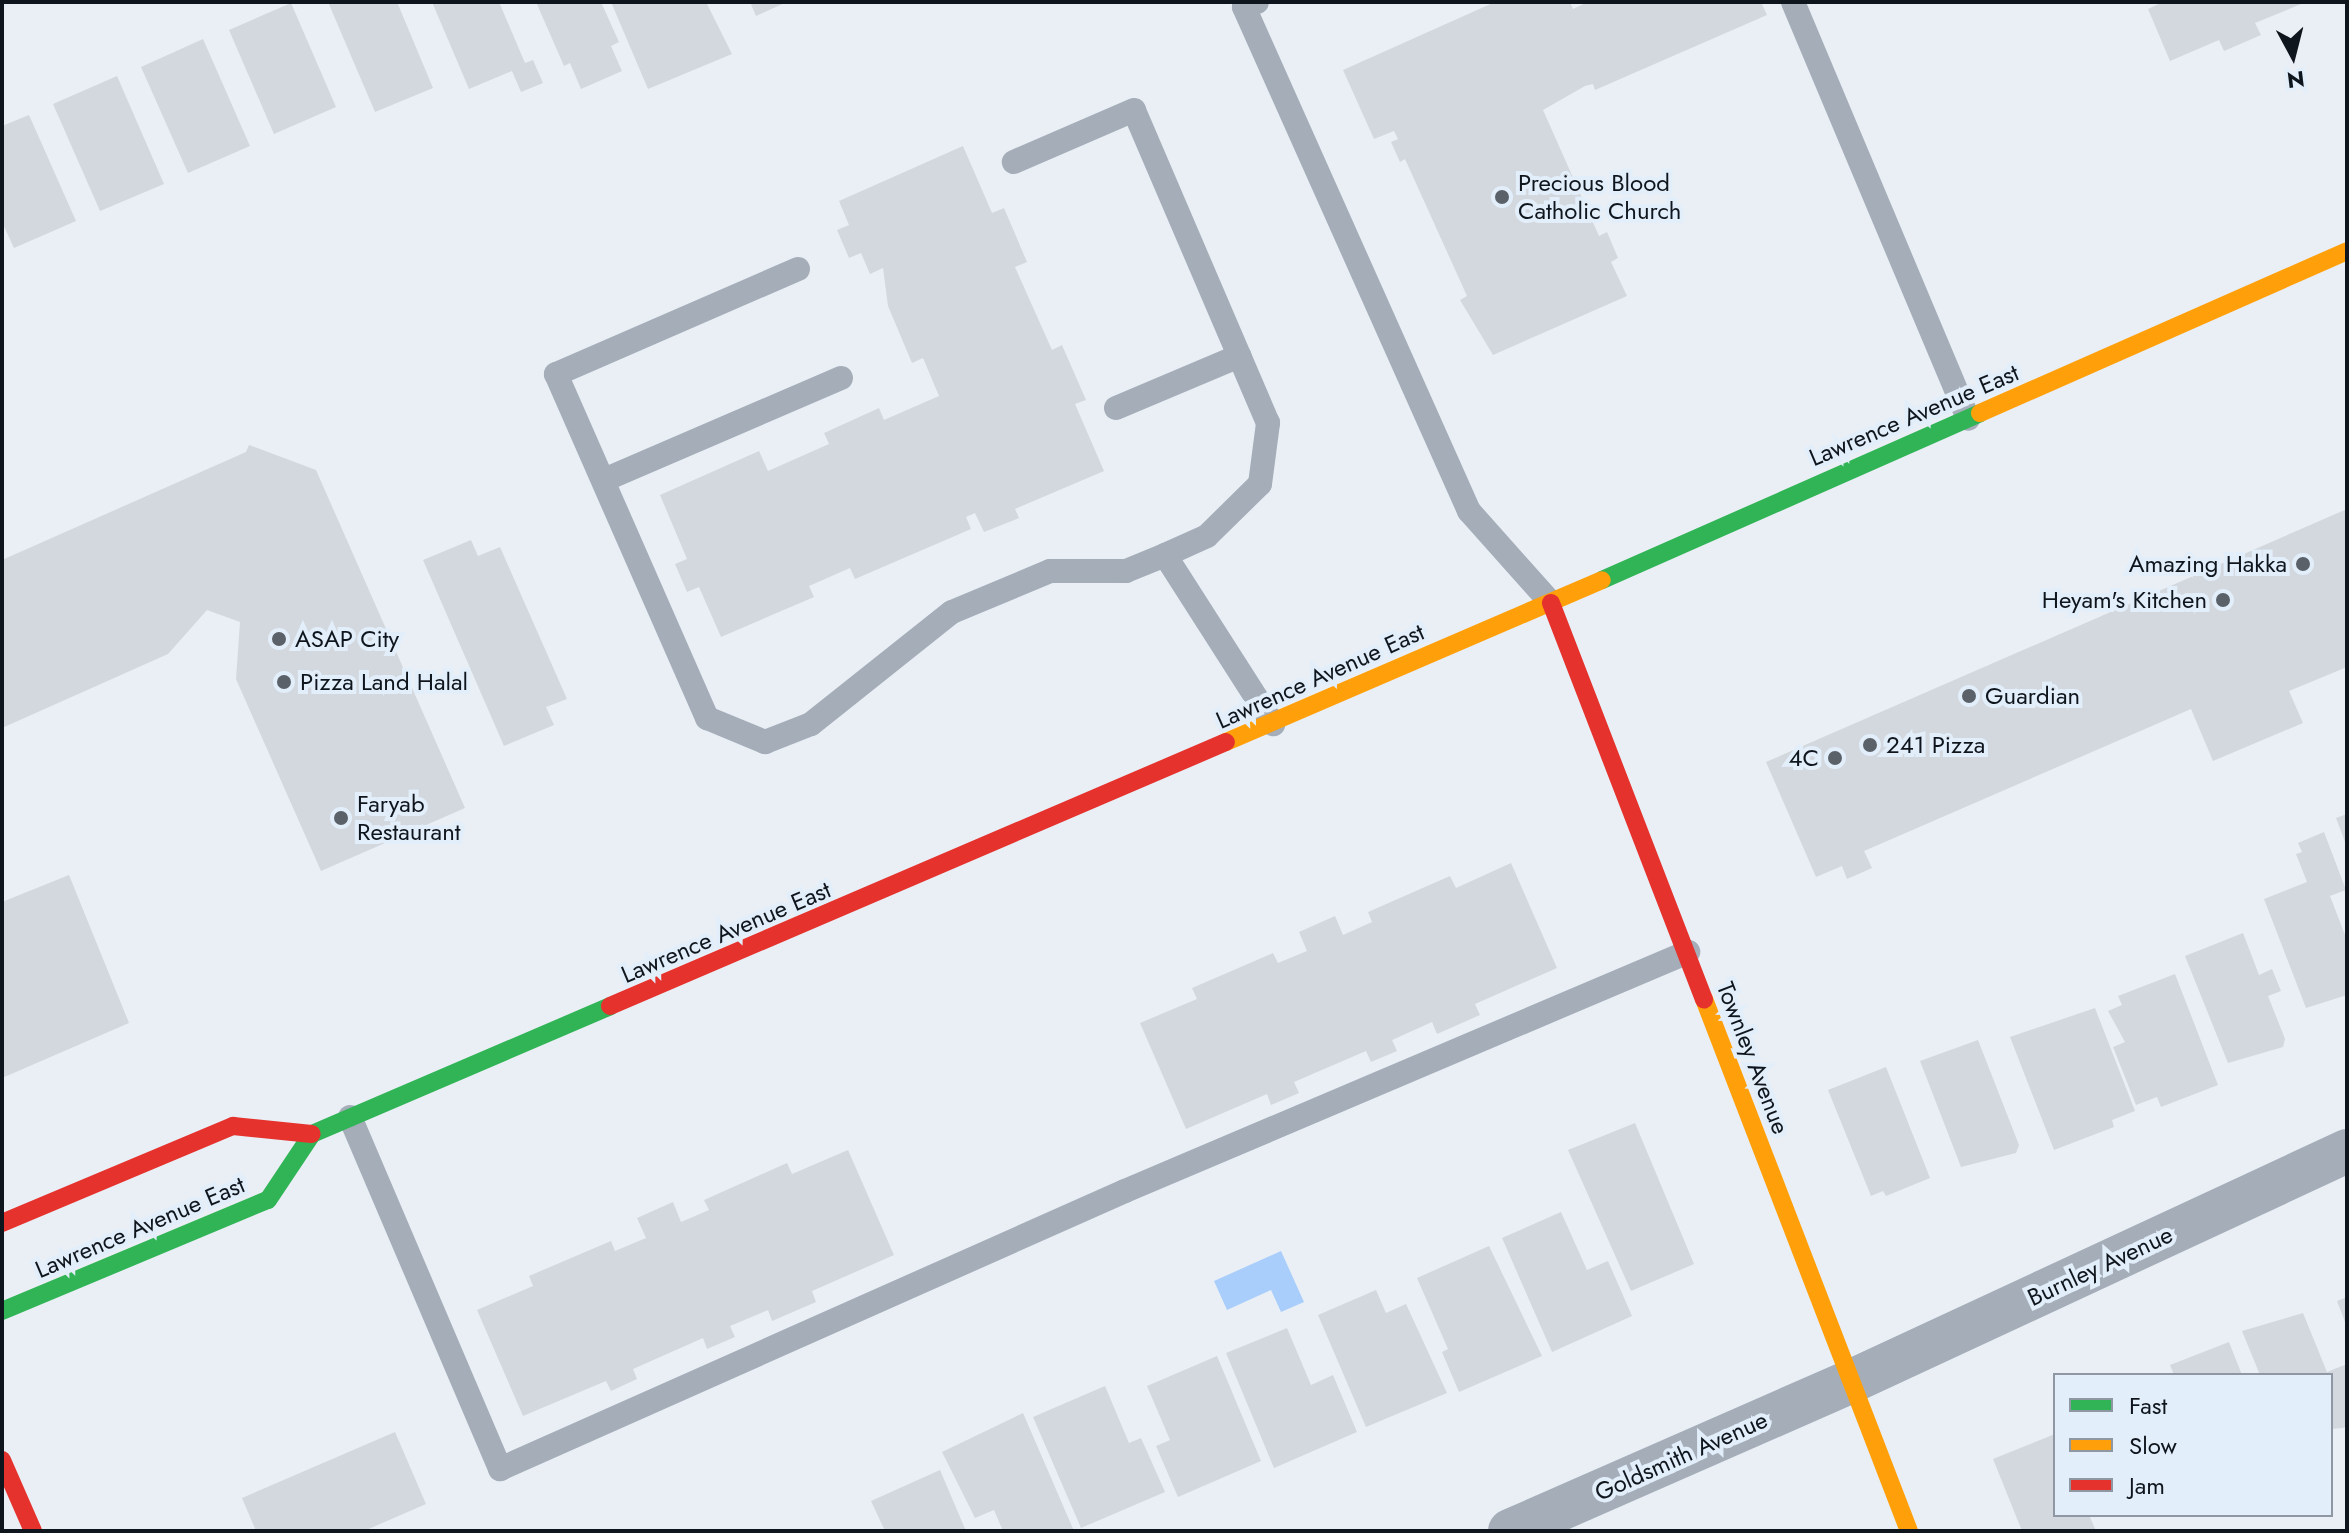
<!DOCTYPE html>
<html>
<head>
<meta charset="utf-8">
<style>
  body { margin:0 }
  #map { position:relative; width:2349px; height:1533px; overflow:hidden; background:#e9eff5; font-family:Jost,sans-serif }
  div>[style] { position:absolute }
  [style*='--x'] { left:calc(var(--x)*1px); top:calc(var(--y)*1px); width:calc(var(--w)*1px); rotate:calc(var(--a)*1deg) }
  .water>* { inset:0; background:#a9cefb }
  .building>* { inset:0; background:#d2d8de }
  .lane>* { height:24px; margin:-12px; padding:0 12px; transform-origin:12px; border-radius:12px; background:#a4adb8 }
  .street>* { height:44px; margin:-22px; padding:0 22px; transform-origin:22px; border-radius:22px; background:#a4adb8 }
  .fast>* { height:18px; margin:-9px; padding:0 9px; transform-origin:9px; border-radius:9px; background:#30b455 }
  .slow>* { height:18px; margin:-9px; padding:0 9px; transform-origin:9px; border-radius:9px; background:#ff9f0a }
  .jam>* { height:18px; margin:-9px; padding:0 9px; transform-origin:9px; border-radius:9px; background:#e5322d }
  .dots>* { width:22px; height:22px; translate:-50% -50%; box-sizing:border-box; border:4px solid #e3eefb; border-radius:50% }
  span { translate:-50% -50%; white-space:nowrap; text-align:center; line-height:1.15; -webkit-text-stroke:8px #e3eefb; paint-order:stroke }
  .poi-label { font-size:24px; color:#0f151c }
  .left { translate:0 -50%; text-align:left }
  .right { translate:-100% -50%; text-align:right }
  .street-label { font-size:24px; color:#0f151c }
  .frame { position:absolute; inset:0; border:4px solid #0f151c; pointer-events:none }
  .legend { position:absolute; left:2053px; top:1373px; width:280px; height:144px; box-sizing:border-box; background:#e3eefb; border:2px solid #8e97a2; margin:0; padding:10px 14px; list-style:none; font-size:24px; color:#0f151c }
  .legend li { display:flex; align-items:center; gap:16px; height:40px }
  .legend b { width:40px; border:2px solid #8e97a2 }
  .north { position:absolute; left:2253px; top:16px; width:80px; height:80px; -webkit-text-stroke:6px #e3eefb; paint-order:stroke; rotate:173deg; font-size:22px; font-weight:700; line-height:32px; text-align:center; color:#0f151c }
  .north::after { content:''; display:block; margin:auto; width:28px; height:36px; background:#0f151c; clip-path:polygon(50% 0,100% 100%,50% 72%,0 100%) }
</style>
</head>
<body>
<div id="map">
  <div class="water">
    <div style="clip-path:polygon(1281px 1251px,1304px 1302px,1281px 1312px,1271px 1290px,1227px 1310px,1214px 1281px)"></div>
  </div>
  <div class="building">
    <div style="clip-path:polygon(328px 2px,397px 2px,433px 88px,375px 112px)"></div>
    <div style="clip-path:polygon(432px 2px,499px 2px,525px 63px,533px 60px,543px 83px,521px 92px,512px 71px,469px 89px)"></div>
    <div style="clip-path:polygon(536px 2px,601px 2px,619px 42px,611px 46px,622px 71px,581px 89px,570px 63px,564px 66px)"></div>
    <div style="clip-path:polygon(611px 2px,706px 2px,732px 54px,648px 89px)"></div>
    <div style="clip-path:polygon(750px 2px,787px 2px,756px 16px)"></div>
    <div style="clip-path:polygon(1495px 2px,1570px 2px,1573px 9px,1588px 2px,1761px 2px,1767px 15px,1595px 90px,1593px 84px,1585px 86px,1543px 110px,1599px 236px,1607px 232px,1618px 258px,1611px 262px,1627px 296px,1493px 355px,1460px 300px,1467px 296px,1405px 159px,1400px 162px,1391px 142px,1398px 139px,1394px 131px,1374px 139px,1343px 70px)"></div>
    <div style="clip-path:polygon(2163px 2px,2306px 2px,2255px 23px,2261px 35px,2224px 51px,2219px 40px,2170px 61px,2148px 9px)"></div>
    <div style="clip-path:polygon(291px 3px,336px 107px,274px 134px,229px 30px)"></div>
    <div style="clip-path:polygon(203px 39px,250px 146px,188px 173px,141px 67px)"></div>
    <div style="clip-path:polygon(117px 76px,164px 184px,100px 211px,53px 104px)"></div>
    <div style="clip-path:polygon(29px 115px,76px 221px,14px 248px,2px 222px,2px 126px)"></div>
    <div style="clip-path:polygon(963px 146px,992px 213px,1004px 208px,1027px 262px,1015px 267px,1052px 350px,1062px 345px,1086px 400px,1075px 404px,1104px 471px,1015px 509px,1019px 518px,984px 532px,975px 513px,966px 517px,971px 529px,855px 579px,850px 568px,809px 586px,814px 597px,721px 637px,699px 587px,687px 592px,675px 564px,687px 559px,660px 495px,759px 451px,768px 471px,829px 444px,824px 433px,879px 408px,884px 420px,939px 396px,923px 358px,912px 363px,888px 306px,883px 268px,870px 274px,861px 253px,849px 258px,837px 230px,849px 225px,839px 201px)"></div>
    <div style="clip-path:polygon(249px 445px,316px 470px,465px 808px,321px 871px,236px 679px,240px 622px,207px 610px,168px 654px,2px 728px,2px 560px,246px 452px)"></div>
    <div style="clip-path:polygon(2347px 509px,2347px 667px,2289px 691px,2303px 723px,2213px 761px,2191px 709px,1864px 851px,1872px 868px,1854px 876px,1847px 879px,1842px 866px,1816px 877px,1766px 762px)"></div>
    <div style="clip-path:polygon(471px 540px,478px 556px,500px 547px,567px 699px,546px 707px,554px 725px,504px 746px,423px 560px)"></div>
    <div style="clip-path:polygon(2347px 814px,2347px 847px,2336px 818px)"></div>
    <div style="clip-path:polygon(2324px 832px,2346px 890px,2330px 896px,2347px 940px,2347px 995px,2306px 1008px,2264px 899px,2307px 882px,2296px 854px,2302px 852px,2298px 843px)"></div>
    <div style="clip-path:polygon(1511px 863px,1557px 968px,1475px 1004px,1480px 1015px,1437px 1034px,1432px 1022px,1392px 1040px,1397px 1051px,1371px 1062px,1366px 1051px,1294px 1082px,1299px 1093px,1271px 1105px,1267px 1094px,1186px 1129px,1140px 1023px,1197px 999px,1192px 988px,1273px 953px,1278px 963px,1307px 951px,1299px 932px,1335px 916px,1343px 935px,1372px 922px,1368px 912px,1450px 876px,1456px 888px)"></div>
    <div style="clip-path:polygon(69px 875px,129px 1023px,2px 1078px,2px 902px)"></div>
    <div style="clip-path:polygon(2243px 933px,2259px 975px,2272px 969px,2281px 991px,2268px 996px,2285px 1039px,2283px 1047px,2228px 1063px,2185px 956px)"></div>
    <div style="clip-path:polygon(2175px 974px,2218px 1085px,2161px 1107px,2157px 1097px,2136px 1105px,2113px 1047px,2125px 1042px,2108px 1011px,2122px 1005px,2118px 996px)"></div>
    <div style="clip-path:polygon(2095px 1008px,2135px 1111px,2112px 1120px,2114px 1127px,2054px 1150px,2010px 1037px)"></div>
    <div style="clip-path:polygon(1978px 1040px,2019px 1145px,2016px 1153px,1961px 1167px,1920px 1061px)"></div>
    <div style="clip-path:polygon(1886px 1067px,1930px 1178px,1886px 1196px,1883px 1191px,1871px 1196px,1828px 1090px)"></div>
    <div style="clip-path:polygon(1635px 1123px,1694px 1264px,1631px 1291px,1568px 1150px)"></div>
    <div style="clip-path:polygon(848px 1150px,894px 1255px,812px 1291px,816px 1302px,772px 1321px,768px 1310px,730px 1326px,735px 1337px,707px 1349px,703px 1338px,633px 1369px,637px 1379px,611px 1391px,606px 1381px,523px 1416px,477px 1310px,533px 1286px,529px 1276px,611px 1241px,615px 1251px,646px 1238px,637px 1218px,673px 1202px,681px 1222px,709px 1210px,704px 1200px,787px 1163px,792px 1174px)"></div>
    <div style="clip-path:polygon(1561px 1212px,1587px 1270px,1608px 1261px,1632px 1316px,1552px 1352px,1502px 1238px)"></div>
    <div style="clip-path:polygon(1489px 1246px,1542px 1356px,1459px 1392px,1442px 1352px,1448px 1349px,1417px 1278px)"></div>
    <div style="clip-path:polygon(1376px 1290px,1386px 1313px,1406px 1304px,1447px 1393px,1366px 1427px,1318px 1315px)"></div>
    <div style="clip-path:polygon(2347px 1297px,2347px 1327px,2337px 1301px)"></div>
    <div style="clip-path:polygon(2303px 1313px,2327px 1372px,2347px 1364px,2347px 1426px,2343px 1428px,2331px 1429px,2331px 1375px,2260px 1375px,2242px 1331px)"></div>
    <div style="clip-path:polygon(1287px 1328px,1311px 1385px,1333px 1375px,1357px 1432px,1274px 1468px,1226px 1353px)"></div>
    <div style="clip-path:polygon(2229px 1342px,2242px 1375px,2174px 1375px,2170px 1365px)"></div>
    <div style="clip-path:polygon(1217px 1356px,1261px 1461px,1178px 1497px,1156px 1446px,1170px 1440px,1147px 1386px)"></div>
    <div style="clip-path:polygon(1105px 1386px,1129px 1443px,1141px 1438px,1165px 1492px,1081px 1528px,1033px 1417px)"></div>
    <div style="clip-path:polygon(1023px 1413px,1074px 1531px,1003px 1531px,994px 1510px,975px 1518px,942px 1452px)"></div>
    <div style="clip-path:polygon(395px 1432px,426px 1504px,364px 1531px,256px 1531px,242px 1498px)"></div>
    <div style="clip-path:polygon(2055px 1434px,2055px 1515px,2089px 1515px,2096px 1531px,2022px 1531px,1993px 1459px)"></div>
    <div style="clip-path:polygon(940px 1470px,966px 1531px,885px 1531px,871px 1501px)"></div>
  </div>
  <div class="lane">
    <div style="--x:1257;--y:2;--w:14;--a:159"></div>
    <div style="--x:1244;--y:7;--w:552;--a:65.94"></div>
    <div style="--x:1469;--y:511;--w:123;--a:48.3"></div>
    <div style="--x:1793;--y:2;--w:452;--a:67.2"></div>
    <div style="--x:798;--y:269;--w:264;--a:156.5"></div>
    <div style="--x:556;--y:374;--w:376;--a:66.3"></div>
    <div style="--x:707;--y:718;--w:63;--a:22.5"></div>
    <div style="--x:765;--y:742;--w:49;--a:-21.4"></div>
    <div style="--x:811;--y:724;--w:180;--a:-38.5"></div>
    <div style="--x:952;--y:612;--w:106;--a:-22.7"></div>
    <div style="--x:1050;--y:571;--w:76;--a:0"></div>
    <div style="--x:1126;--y:571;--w:42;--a:-22.3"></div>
    <div style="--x:1165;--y:555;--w:46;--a:-24.3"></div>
    <div style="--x:1207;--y:536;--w:74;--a:-44.5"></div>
    <div style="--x:1260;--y:484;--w:62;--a:-82.5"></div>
    <div style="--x:1268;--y:423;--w:340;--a:-113.2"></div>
    <div style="--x:1134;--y:110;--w:131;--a:156.6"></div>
    <div style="--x:1116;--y:408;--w:134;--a:-22.9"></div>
    <div style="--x:604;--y:480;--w:258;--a:-23.3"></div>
    <div style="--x:1165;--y:555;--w:201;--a:57.4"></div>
    <div style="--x:350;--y:1117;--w:383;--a:66.9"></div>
    <div style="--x:500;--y:1469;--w:684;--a:-23.98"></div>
    <div style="--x:1125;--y:1191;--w:612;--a:-23"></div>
  </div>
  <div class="street">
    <div style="--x:1510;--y:1531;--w:373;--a:-23.7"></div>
    <div style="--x:1852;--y:1381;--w:546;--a:-24.92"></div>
  </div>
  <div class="fast">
    <div style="--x:1602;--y:580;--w:413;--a:-23.8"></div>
    <div style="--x:2;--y:1311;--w:288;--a:-22.7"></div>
    <div style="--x:268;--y:1200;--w:79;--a:-56.3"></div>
    <div style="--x:312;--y:1134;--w:324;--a:-23.2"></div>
  </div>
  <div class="slow">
    <div style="--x:1980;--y:413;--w:401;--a:-23.8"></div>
    <div style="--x:1226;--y:742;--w:409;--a:-23.3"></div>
    <div style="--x:1704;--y:999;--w:570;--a:68.93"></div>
  </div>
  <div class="jam">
    <div style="--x:1551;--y:603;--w:425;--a:68.9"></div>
    <div style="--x:610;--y:1006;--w:670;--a:-23.2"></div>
    <div style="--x:2;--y:1223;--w:251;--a:-22.8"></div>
    <div style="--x:233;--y:1126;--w:79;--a:5.8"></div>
    <div style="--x:2;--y:1460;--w:77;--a:66.4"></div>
  </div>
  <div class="dots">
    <div style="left:1502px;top:197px;background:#5b6168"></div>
    <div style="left:2303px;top:564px;background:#5b6168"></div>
    <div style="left:2223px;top:600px;background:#5b6168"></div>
    <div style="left:279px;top:639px;background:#5b6168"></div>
    <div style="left:284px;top:682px;background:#5b6168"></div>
    <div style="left:1969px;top:696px;background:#5b6168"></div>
    <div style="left:1870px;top:745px;background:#5b6168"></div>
    <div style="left:1835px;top:758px;background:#5b6168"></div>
    <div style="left:341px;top:818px;background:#5b6168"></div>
  </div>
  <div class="poi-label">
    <span class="left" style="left:1518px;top:197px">Precious Blood<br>Catholic Church</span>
    <span class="right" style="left:2287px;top:564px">Amazing Hakka</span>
    <span class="right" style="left:2207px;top:600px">Heyam's Kitchen</span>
    <span class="left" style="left:295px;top:639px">ASAP City</span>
    <span class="left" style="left:300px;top:682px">Pizza Land Halal</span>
    <span class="left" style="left:1985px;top:696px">Guardian</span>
    <span class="left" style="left:1886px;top:745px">241 Pizza</span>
    <span class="right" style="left:1819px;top:758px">4C</span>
    <span class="left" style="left:357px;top:818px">Faryab<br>Restaurant</span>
  </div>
  <div class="street-label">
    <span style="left:1914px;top:415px;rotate:-23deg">Lawrence Avenue East</span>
    <span style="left:1320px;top:676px;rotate:-24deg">Lawrence Avenue East</span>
    <span style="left:726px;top:932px;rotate:-23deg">Lawrence Avenue East</span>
    <span style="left:1753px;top:1058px;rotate:69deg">Townley Avenue</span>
    <span style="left:140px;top:1227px;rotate:-23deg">Lawrence Avenue East</span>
    <span style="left:2100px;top:1266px;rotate:-25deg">Burnley Avenue</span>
    <span style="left:1681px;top:1456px;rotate:-24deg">Goldsmith Avenue</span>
  </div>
  <div class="frame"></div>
  <ul class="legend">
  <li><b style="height:10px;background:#30b455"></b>Fast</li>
  <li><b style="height:10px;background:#ff9f0a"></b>Slow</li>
  <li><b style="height:10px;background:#e5322d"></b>Jam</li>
  </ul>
  <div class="north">N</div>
</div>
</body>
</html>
